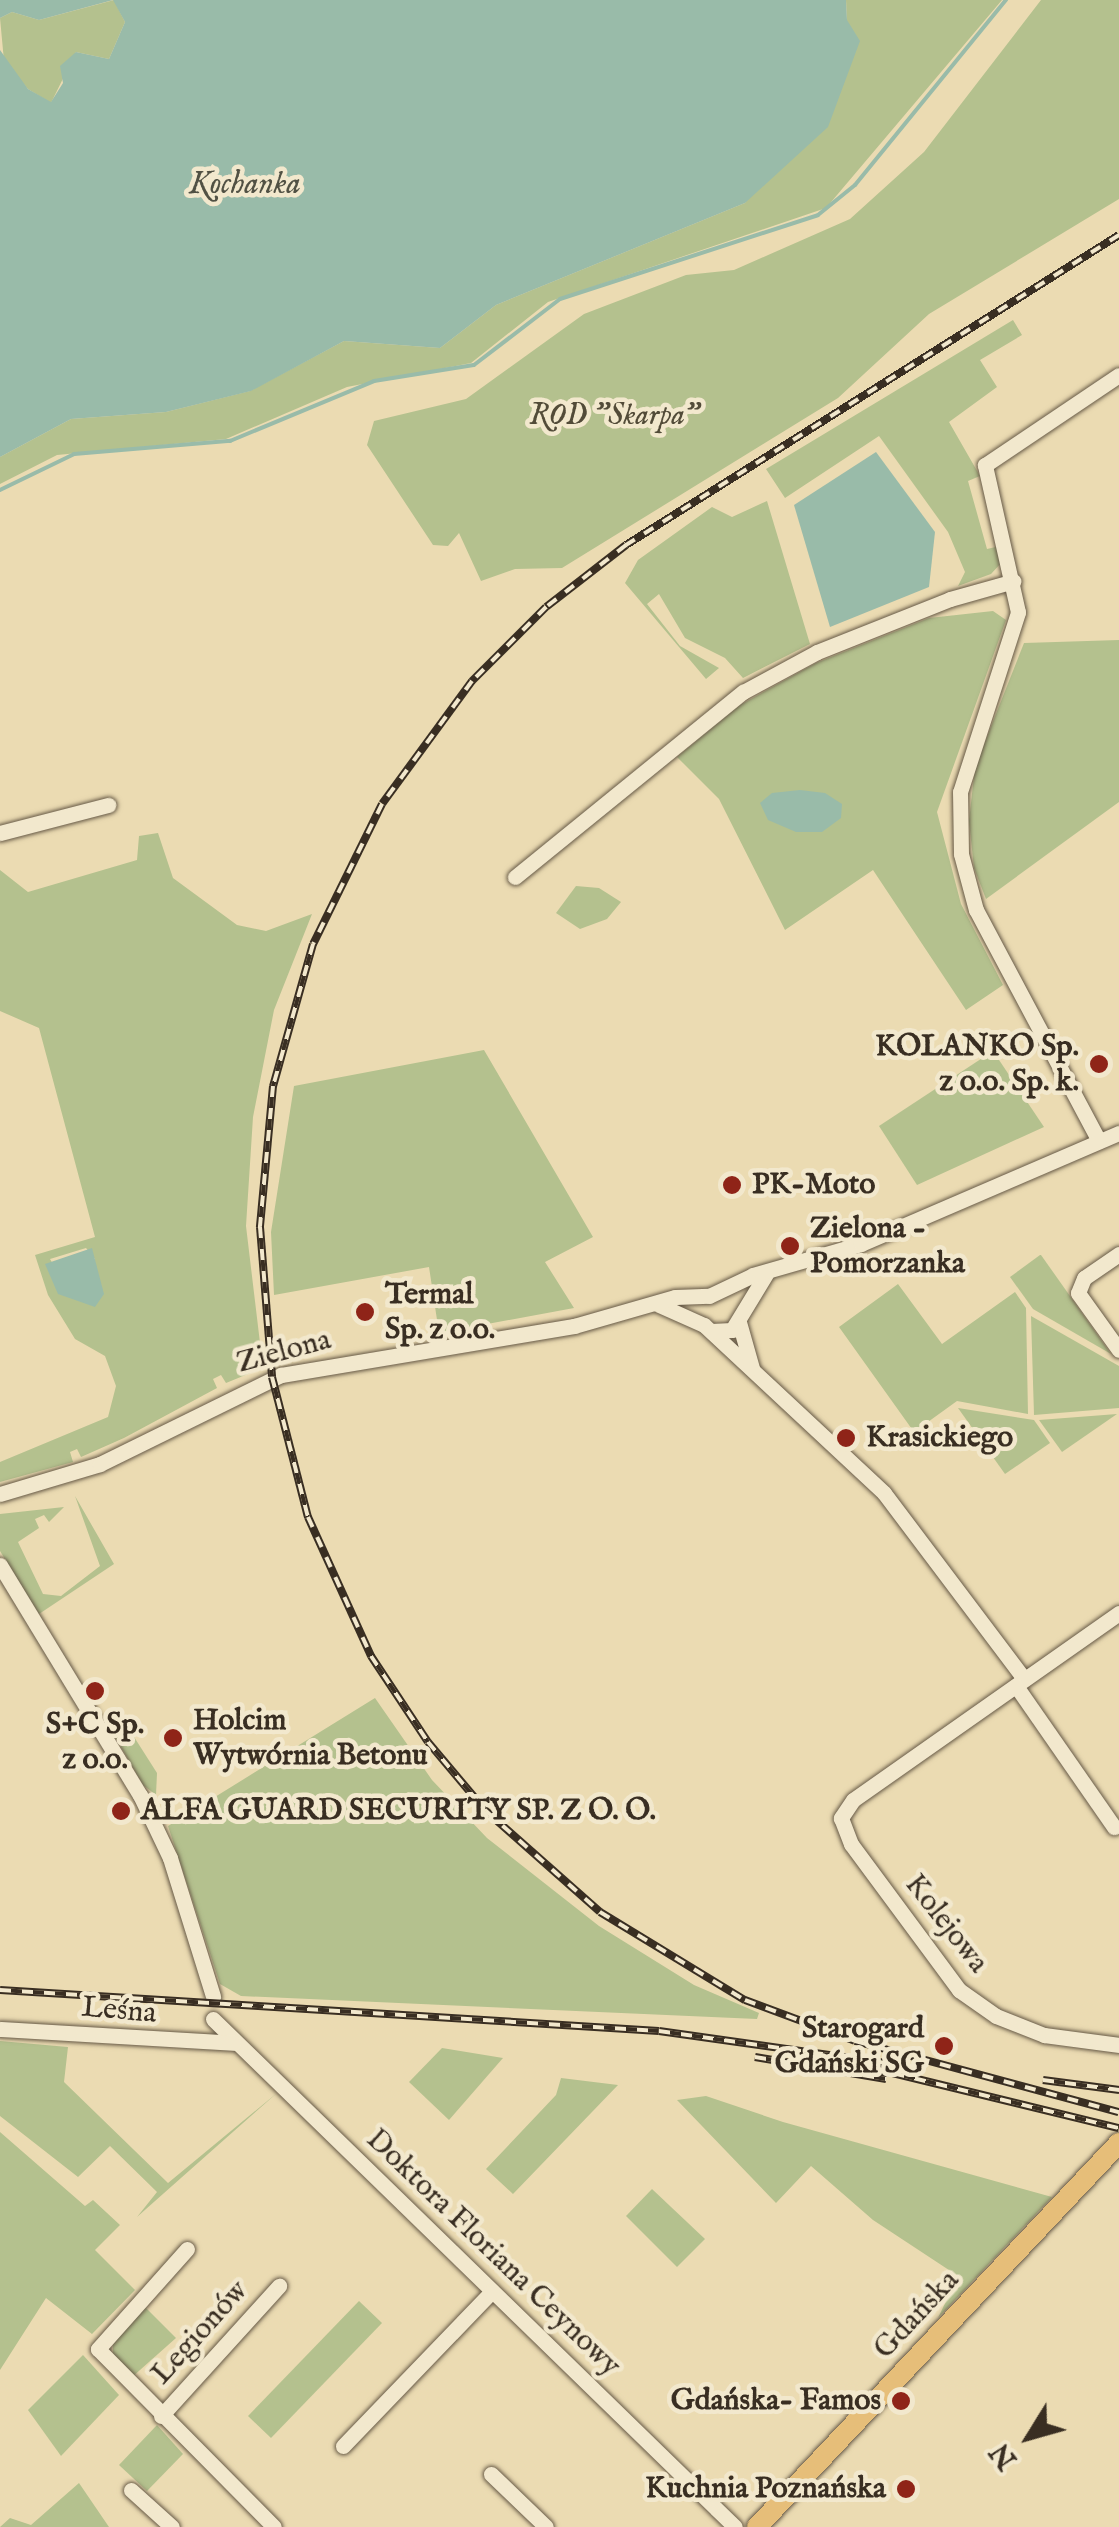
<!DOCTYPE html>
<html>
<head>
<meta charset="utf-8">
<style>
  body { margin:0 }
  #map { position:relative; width:1119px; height:2527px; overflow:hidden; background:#ebdbb2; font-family:"IM FELL English",serif }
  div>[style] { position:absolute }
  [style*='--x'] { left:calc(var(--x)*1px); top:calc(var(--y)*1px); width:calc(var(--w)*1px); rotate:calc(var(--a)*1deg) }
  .green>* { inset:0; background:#b4c18e }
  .water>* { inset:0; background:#99bba9 }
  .stream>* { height:4px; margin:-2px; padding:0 2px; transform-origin:2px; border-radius:2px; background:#99bba9 }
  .roads { filter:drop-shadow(0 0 2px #665946) drop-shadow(0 0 2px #665946) }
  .minor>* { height:15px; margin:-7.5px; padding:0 7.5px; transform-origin:7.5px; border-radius:7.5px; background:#f2e8cd }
  .major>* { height:20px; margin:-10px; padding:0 10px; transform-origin:10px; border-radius:10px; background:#e6be79 }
  .rail>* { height:8px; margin-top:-4px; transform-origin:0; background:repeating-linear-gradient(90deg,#f2e8cd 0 11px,#392e22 0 22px); box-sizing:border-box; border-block:2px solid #392e22 }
  .dots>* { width:28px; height:28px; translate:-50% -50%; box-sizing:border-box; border:5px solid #f2e8cd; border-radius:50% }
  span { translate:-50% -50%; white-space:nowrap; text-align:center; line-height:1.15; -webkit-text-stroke:9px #f2e8cd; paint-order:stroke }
  .park-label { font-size:30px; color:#524b38; font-style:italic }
  .poi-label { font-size:30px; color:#392e22; font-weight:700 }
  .right { translate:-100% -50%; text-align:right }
  .left { translate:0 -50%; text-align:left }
  .street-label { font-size:30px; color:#392e22 }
  .water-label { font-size:32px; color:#515144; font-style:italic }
  .north { position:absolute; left:979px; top:2387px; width:100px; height:100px; -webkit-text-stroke:8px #f2e8cd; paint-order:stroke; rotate:233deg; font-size:28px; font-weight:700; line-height:40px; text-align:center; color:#392e22 }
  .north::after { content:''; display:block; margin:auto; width:35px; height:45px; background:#392e22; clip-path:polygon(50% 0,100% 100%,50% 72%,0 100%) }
</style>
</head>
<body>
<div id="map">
  <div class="green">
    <div style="clip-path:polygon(114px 0,125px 22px,109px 59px,76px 52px,51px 103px,28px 89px,4px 61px,0 18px,12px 12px,39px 20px)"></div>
    <div style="clip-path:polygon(846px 0,1002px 0,826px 208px,548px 302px,471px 363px,347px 387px,226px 439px,57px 455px,0 484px,0 457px,71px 419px,166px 412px,250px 391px,344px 341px,440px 348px,496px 305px,745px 203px,847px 20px)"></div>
    <div style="clip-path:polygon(1041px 0,1119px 0,1119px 199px,929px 314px,838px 398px,562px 568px,515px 569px,481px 581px,459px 533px,448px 546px,433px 545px,367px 445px,374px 421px,466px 399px,584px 314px,686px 275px,734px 270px,850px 219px,924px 152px)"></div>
    <div style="clip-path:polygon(1013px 320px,1022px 335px,980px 360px,997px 387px,949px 422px,980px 476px,968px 481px,987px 549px,1000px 546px,1003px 561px,991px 574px,958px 586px,965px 572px,948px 532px,879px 436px,785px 498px,766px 469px)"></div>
    <div style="clip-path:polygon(767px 501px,810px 644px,743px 678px,725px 658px,685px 638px,659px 594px,647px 604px,680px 646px,719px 668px,706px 679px,625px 583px,638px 560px,712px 507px,732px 517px)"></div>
    <div style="clip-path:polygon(993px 611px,1006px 620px,937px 812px,961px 904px,1003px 985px,966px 1010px,873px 870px,785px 930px,719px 799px,677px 757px,740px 705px,816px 663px,929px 618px)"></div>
    <div style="clip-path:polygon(1119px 640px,1119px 802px,986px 899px,974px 868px,969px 821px,975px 767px,1024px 643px)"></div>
    <div style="clip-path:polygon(evenodd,158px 833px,173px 878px,237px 925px,266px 931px,312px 914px,274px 1010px,253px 1117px,246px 1226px,263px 1368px,226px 1383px,221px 1375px,213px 1379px,217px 1388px,124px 1438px,81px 1457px,77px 1449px,70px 1452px,73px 1462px,0 1482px,0 1462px,108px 1417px,116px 1386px,105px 1356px,75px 1339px,48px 1295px,35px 1255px,95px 1237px,39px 1028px,0 1011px,0 870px,28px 892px,137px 860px,139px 836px,158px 833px,86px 1248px,95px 1259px,87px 1303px,71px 1295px,50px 1259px,86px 1248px)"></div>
    <div style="clip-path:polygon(576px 886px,599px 888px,621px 902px,607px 919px,580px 929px,556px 913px)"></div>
    <div style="clip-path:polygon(484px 1050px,593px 1237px,545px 1262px,574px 1308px,439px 1333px,429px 1267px,274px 1295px,271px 1232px,294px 1086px)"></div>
    <div style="clip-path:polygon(993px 1051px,1044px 1127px,917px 1185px,879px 1126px)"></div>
    <div style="clip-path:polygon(1040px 1255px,1041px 1255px,1111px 1354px,1033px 1309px,1010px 1277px)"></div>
    <div style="clip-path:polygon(898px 1284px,942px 1344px,1015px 1292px,1026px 1308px,1028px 1414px,957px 1401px,914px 1432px,839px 1327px)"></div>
    <div style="clip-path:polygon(1031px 1316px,1119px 1366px,1119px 1408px,1034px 1415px)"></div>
    <div style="clip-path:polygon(958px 1408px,1034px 1420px,1050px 1443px,1005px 1474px)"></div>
    <div style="clip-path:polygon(1117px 1414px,1062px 1452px,1039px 1420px)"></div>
    <div style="clip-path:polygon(75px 1496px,114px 1564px,39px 1614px,0 1551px,0 1514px,64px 1507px,49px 1522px,44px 1515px,35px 1519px,39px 1528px,18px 1542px,43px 1594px,61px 1596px,100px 1566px)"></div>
    <div style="clip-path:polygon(375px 1698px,432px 1780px,487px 1838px,599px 1926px,694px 1985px,759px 2013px,757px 2019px,241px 1996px,220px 1984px,168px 1826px)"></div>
    <div style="clip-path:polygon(122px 1718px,157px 1773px,156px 1795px,143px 1785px,110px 1728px)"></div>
    <div style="clip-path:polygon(0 2041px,68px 2047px,64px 2082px,168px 2183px,277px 2093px,137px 2217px,157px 2192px,110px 2146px,78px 2177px,0 2116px)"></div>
    <div style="clip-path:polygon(442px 2048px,503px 2058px,449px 2120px,409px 2082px)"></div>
    <div style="clip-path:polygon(561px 2078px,618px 2085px,513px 2194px,486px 2169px,556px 2095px)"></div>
    <div style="clip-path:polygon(706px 2096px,783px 2122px,1052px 2197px,938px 2318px,958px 2276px,873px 2220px,811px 2166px,776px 2203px,677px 2100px)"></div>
    <div style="clip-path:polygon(0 2132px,85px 2206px,93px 2200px,120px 2225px,95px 2250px,135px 2290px,92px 2334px,46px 2298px,0 2370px)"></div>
    <div style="clip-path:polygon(652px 2189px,705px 2239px,677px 2267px,626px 2216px)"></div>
    <div style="clip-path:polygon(359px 2301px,382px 2323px,271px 2438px,248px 2416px)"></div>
    <div style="clip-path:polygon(143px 2305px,176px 2338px,131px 2378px,113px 2361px,113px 2336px)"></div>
    <div style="clip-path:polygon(83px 2355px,119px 2395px,61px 2456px,28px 2410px)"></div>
    <div style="clip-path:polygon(157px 2425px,183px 2454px,147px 2491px,119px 2465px)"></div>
    <div style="clip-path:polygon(79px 2483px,109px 2527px,0 2527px,10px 2518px,31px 2525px)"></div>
  </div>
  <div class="water">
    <div style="clip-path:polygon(0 0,846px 0,847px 20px,860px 41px,828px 127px,745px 203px,496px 305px,440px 348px,344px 341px,251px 391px,166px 412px,71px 419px,0 457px,0 50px,28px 89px,51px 102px,63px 83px,60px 66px,76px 52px,109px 59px,125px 22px,113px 0,39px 20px,12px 12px,0 18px)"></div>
    <div style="clip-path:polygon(876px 452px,935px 532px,929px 587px,830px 627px,794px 505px)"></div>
    <div style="clip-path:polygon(800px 790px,825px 793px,842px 804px,841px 818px,822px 832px,796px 832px,768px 820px,760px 803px,772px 793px)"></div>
    <div style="clip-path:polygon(92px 1248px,104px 1294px,95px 1307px,58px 1294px,45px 1264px)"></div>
  </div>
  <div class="stream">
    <div style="--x:0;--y:490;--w:82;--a:-25.9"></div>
    <div style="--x:74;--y:454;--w:157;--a:-4.8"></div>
    <div style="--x:230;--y:441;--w:156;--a:-22.6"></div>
    <div style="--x:374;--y:381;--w:101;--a:-9.1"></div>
    <div style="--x:474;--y:365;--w:108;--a:-37.5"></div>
    <div style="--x:560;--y:299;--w:271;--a:-18"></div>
    <div style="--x:818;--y:215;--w:48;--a:-39"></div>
    <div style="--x:855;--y:185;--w:239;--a:-50.8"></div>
  </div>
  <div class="roads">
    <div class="minor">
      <div style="--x:0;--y:833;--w:112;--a:-14.5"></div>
      <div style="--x:515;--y:877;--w:294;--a:-39.1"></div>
      <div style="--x:743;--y:692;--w:84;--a:-28.4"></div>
      <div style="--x:817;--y:652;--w:143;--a:-21.7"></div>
      <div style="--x:950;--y:599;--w:66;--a:-15.7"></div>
      <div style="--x:1099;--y:1141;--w:262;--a:-118"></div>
      <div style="--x:976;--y:910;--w:58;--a:-105"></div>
      <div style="--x:961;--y:854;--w:62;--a:-90.9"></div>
      <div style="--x:960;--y:792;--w:189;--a:-72.1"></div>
      <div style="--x:1018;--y:612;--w:151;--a:-102.7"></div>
      <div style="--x:985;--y:465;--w:161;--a:-33.9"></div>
      <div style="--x:1119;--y:1254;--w:42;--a:145.6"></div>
      <div style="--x:1084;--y:1278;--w:16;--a:112"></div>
      <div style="--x:1078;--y:1293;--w:70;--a:54.3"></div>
      <div style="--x:659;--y:1305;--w:49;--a:24"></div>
      <div style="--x:704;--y:1325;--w:246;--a:43"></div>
      <div style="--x:884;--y:1493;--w:233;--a:53"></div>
      <div style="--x:739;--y:1322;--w:48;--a:74.2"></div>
      <div style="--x:711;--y:1331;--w:21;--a:-3"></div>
      <div style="--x:732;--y:1330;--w:66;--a:-58.7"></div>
      <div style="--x:0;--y:1494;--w:104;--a:-16.7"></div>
      <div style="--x:100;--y:1464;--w:202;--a:-26.2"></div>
      <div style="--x:281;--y:1375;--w:297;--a:-9.5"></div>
      <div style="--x:574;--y:1326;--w:105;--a:-16"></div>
      <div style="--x:675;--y:1297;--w:34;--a:-2"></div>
      <div style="--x:709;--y:1296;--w:49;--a:-25.5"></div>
      <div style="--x:753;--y:1275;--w:112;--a:-16"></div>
      <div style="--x:861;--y:1244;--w:281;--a:-23.3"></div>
      <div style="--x:0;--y:1565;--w:269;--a:58.7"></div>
      <div style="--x:140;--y:1795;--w:70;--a:64.5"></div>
      <div style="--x:170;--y:1858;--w:145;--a:72.7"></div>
      <div style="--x:1119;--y:1613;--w:325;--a:144.9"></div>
      <div style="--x:853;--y:1800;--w:22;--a:124"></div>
      <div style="--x:841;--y:1818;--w:28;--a:69"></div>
      <div style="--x:851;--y:1844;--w:182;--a:53.5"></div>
      <div style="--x:959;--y:1990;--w:45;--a:35.1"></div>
      <div style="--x:996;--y:2016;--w:52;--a:21.6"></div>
      <div style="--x:1044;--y:2035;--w:76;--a:7.6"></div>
      <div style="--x:1016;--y:1686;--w:172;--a:55.2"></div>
      <div style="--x:213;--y:2019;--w:728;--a:44.22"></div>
      <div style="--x:0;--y:2029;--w:234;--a:3.4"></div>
      <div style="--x:187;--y:2249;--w:134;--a:131.7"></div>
      <div style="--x:98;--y:2349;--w:250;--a:45.3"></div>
      <div style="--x:161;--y:2416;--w:176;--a:-47.8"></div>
      <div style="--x:343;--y:2446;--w:215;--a:-46.1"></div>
      <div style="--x:491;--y:2474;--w:76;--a:43.9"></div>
      <div style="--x:131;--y:2490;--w:55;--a:42.1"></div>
    </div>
    <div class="major">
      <div style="--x:757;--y:2527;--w:528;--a:-46.69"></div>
    </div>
  </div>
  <div class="rail">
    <div style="--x:1119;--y:235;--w:582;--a:147.84"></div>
    <div style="--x:626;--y:545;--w:101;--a:142.2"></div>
    <div style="--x:546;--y:607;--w:105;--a:135"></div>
    <div style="--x:472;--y:681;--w:152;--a:126.2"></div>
    <div style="--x:382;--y:804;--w:156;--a:116.2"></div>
    <div style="--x:313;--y:944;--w:148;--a:105.7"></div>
    <div style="--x:273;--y:1086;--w:142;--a:95.3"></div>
    <div style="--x:260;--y:1227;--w:150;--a:85.4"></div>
    <div style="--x:272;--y:1377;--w:145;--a:75.6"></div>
    <div style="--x:308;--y:1517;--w:153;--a:65.6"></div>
    <div style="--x:371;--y:1656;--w:103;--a:56.5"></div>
    <div style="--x:428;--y:1742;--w:90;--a:50"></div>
    <div style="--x:486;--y:1811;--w:152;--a:41.5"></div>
    <div style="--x:600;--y:1912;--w:170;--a:31.3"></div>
    <div style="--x:745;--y:2000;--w:117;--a:20.4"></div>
    <div style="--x:855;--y:2041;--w:273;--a:15.1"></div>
    <div style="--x:0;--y:1990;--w:660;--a:3.56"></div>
    <div style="--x:659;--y:2031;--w:229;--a:8"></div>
    <div style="--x:755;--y:2057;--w:133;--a:9.5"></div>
    <div style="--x:872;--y:2068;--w:254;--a:13.7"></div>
    <div style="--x:1043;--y:2080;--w:77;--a:7.5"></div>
  </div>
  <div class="dots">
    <div style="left:1099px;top:1064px;background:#8f2418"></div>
    <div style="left:732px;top:1185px;background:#8f2418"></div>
    <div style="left:790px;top:1246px;background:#8f2418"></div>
    <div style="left:365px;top:1312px;background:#8f2418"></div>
    <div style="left:846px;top:1438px;background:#8f2418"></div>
    <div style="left:95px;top:1691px;background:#8f2418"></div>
    <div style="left:173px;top:1738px;background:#8f2418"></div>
    <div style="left:121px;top:1811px;background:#8f2418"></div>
    <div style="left:944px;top:2046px;background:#8f2418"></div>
    <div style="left:901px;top:2401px;background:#8f2418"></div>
    <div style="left:906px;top:2489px;background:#8f2418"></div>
  </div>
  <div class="park-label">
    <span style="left:614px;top:416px">ROD "Skarpa"</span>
  </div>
  <div class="poi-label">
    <span class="right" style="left:1079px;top:1064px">KOLANKO Sp.<br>z o.o. Sp. k.</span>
    <span class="left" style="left:752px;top:1185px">PK-Moto</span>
    <span class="left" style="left:810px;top:1246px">Zielona -<br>Pomorzanka</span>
    <span class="left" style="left:385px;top:1312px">Termal<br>Sp. z o.o.</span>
    <span class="left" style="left:866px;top:1438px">Krasickiego</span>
    <span class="left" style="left:193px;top:1738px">Holcim<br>Wytwórnia Betonu</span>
    <span style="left:95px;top:1742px">S+C Sp.<br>z o.o.</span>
    <span class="left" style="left:141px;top:1811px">ALFA GUARD SECURITY SP. Z O. O.</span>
    <span class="right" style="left:924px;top:2046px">Starogard<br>Gdański SG</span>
    <span class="right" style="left:881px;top:2401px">Gdańska- Famos</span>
    <span class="right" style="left:886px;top:2489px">Kuchnia Poznańska</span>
  </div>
  <div class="street-label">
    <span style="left:284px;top:1352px;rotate:-15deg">Zielona</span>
    <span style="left:946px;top:1924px;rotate:52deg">Kolejowa</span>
    <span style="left:119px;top:2011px;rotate:5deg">Leśna</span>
    <span style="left:493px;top:2253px;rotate:44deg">Doktora Floriana Ceynowy</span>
    <span style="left:917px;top:2315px;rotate:-47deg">Gdańska</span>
    <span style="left:200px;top:2333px;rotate:-48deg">Legionów</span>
  </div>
  <div class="water-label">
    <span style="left:245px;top:185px">Kochanka</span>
  </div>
  <div class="north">N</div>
</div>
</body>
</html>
